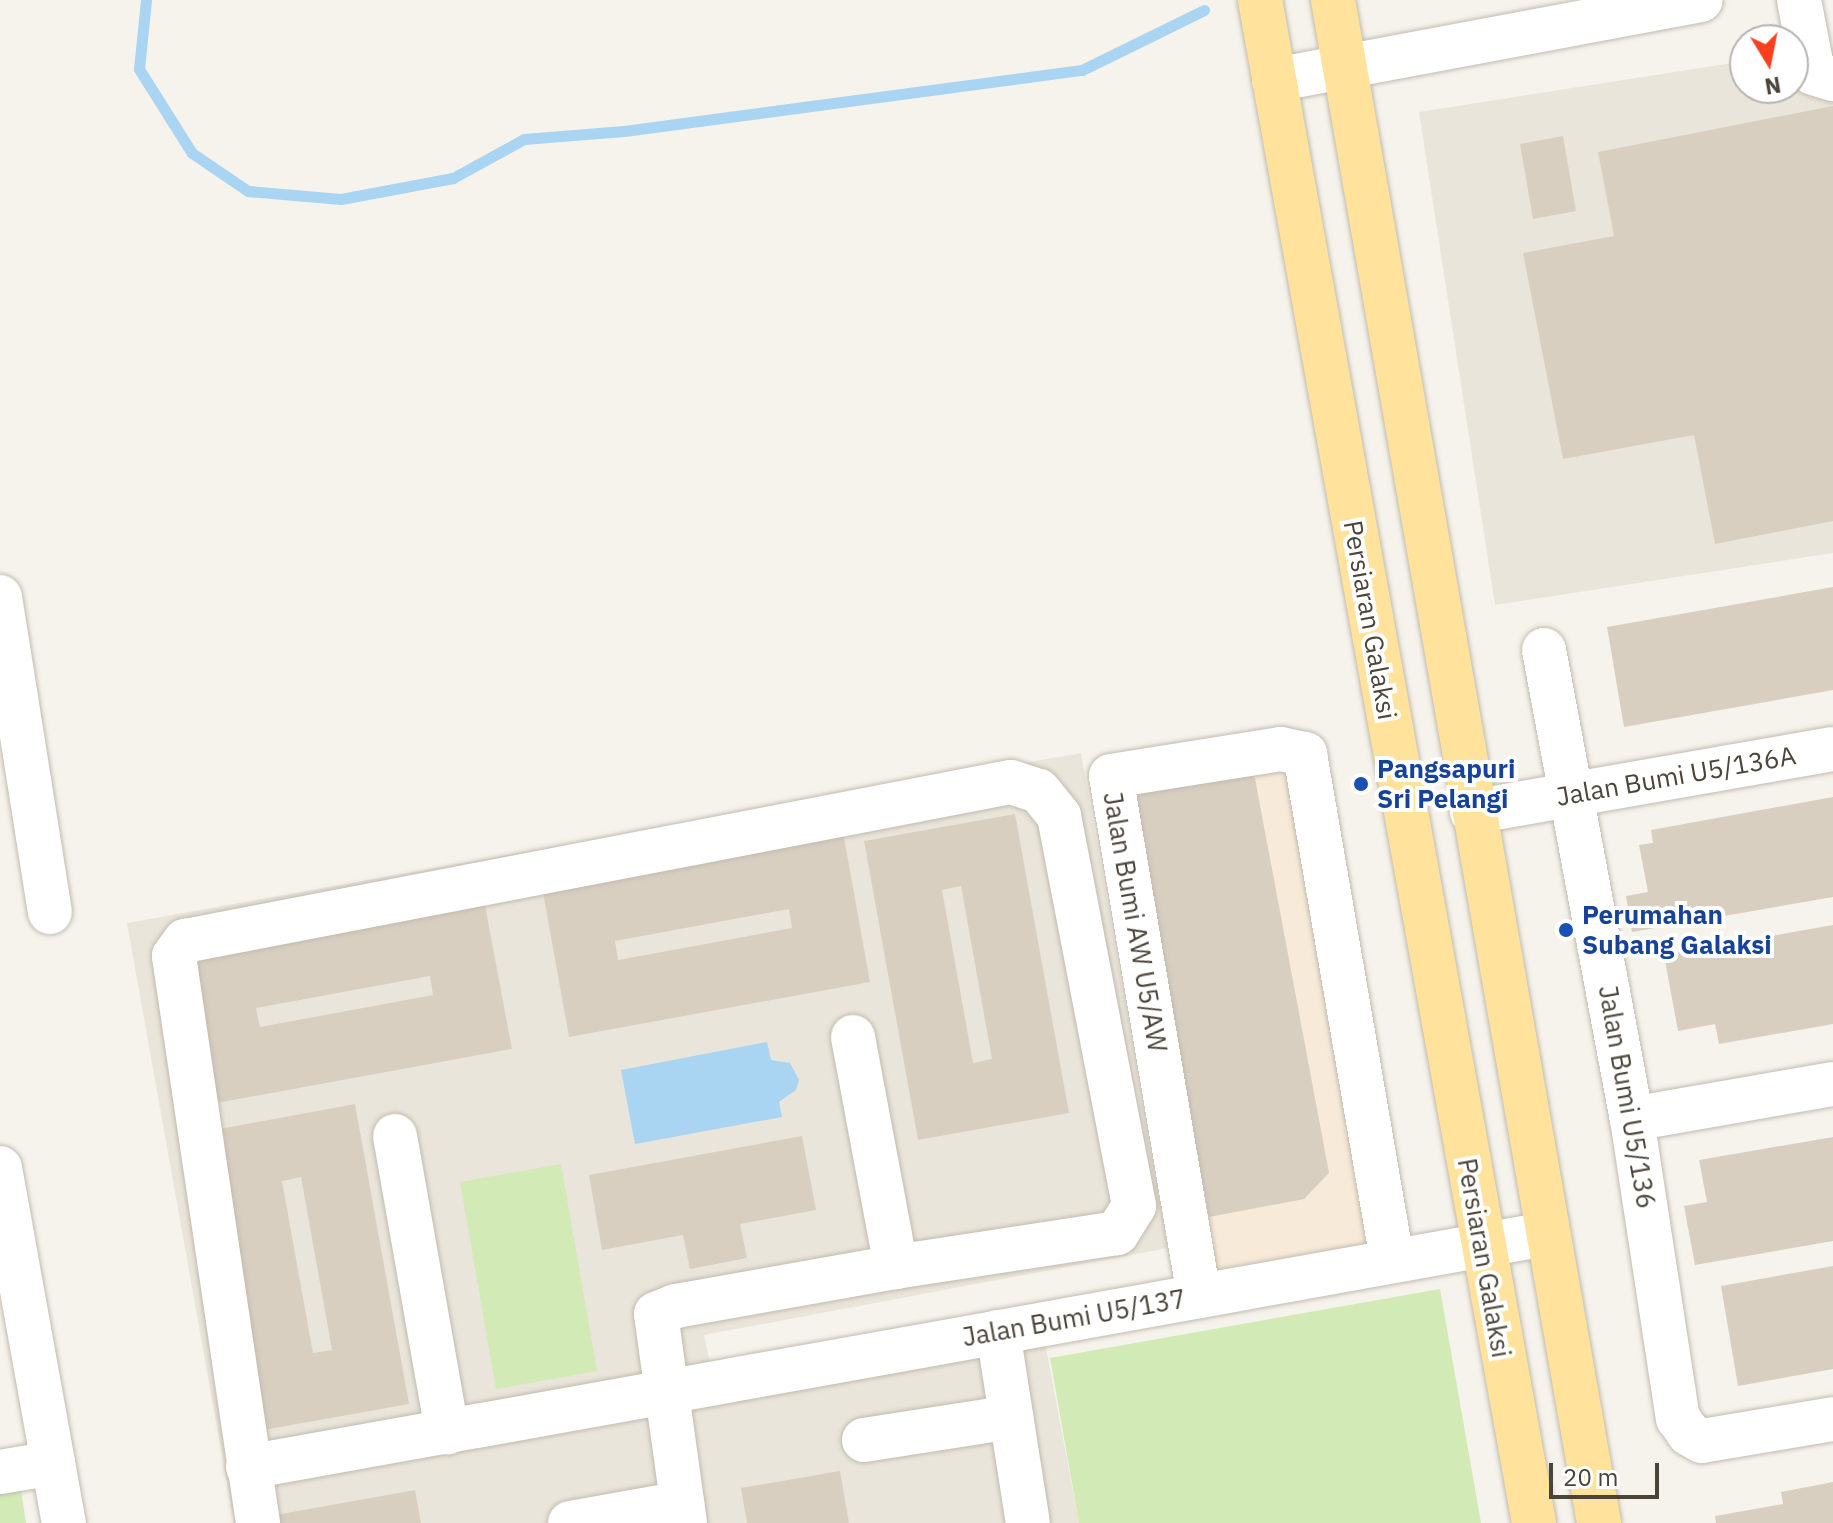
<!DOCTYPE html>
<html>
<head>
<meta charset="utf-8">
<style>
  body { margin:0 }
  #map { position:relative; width:1833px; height:1523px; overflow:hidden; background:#f6f3ec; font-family:"IBM Plex Sans",sans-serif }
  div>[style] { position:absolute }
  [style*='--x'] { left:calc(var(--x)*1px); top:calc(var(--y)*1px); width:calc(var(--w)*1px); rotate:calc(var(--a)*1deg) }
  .residential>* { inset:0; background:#eae5da }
  .commercial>* { inset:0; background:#f7ead8 }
  .green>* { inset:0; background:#d2eab5 }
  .water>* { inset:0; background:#a9d4f2 }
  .stream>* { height:11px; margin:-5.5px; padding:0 5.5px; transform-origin:5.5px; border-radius:5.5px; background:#a9d4f2 }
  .building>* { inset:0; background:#d8cfc1 }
  .roads { filter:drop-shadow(0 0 2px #c2bbae) drop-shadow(0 0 2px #c2bbae) }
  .minor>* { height:44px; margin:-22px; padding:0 22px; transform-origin:22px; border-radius:22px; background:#fff }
  .major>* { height:44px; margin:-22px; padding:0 22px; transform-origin:22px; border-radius:22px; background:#ffe39c }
  .dots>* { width:22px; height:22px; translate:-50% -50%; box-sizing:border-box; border:4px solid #fff; border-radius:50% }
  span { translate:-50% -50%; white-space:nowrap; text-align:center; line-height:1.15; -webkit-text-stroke:8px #fff; paint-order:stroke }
  .street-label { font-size:26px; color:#4b4439 }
  .transit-label { font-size:26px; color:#164399; font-weight:700 }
  .left { translate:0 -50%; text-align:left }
  .north { position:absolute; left:1729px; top:24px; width:80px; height:80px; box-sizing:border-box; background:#fff; border:2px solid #b7b4b0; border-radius:50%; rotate:170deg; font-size:22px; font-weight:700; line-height:32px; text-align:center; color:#4b4439 }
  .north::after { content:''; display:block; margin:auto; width:28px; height:36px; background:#fc3f1d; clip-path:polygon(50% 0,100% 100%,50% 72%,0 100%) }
  .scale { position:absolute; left:1549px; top:1463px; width:110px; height:36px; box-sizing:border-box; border:4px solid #4b4439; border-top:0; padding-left:10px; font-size:24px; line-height:28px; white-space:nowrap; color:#4b4439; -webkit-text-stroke:6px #fff; paint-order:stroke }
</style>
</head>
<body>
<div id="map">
  <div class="residential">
    <div style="clip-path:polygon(1833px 47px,1833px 553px,1495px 605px,1419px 112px,1745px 61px,1745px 88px,1793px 88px,1793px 54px)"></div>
    <div style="clip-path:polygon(1081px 753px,1168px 1248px,704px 1335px,718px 1401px,1045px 1342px,1079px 1523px,234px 1523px,127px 923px)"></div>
  </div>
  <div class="commercial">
    <div style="clip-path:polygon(1294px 765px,1377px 1250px,1210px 1278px,1125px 788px)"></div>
  </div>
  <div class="green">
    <div style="clip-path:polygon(561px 1164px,597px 1371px,496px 1389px,460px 1182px)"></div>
    <div style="clip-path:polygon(1440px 1289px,1481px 1523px,1079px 1523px,1050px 1358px)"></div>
    <div style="clip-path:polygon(20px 1483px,26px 1523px,0 1523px,0 1486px)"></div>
  </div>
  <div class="water">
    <div style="clip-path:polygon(767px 1042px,771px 1060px,790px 1063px,799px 1080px,796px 1090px,779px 1102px,782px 1117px,635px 1144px,621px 1070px)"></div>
  </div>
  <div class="stream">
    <div style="--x:146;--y:0;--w:69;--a:95.8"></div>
    <div style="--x:139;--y:69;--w:99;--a:57.8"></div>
    <div style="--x:192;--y:153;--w:68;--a:34.2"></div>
    <div style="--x:248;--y:191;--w:93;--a:4.9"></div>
    <div style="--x:341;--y:199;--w:114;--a:-10.6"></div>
    <div style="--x:453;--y:178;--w:81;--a:-28.8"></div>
    <div style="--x:524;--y:139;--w:100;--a:-4.6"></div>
    <div style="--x:624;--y:131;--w:462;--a:-7.6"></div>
    <div style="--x:1082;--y:70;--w:136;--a:-26.2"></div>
  </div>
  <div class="building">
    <div style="clip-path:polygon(1833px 106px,1833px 521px,1715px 544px,1694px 435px,1563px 459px,1523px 253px,1614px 236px,1598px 152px)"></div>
    <div style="clip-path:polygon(1563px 136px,1576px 211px,1533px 219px,1520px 144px)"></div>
    <div style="clip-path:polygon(1833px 587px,1833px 690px,1624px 727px,1607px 627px)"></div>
    <div style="clip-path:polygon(1253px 768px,1329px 1173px,1304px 1199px,1209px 1217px,1130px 792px)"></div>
    <div style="clip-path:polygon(1833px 797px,1833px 897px,1632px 932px,1626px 896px,1648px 892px,1639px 845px,1653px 843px,1651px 830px)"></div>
    <div style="clip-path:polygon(evenodd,1015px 814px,1069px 1113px,918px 1140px,864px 841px,1015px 814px,961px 886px,992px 1059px,973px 1063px,942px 890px,961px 886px)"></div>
    <div style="clip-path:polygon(evenodd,843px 832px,870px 982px,569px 1037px,542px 887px,843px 832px,789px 909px,792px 928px,618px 960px,615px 941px,789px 909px)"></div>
    <div style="clip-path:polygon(evenodd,484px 900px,512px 1049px,211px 1104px,184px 954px,484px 900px,430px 976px,433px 995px,260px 1027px,256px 1008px,430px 976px)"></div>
    <div style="clip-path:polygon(1833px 925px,1833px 1024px,1719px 1044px,1715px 1024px,1678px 1031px,1664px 955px)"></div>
    <div style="clip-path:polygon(evenodd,355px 1104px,409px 1404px,258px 1431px,204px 1132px,355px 1104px,301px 1177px,332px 1350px,313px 1353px,282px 1181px,301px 1177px)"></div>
    <div style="clip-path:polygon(802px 1136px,816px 1210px,740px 1224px,747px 1258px,690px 1269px,683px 1235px,602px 1250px,589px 1175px)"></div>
    <div style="clip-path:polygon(1833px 1137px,1833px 1241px,1695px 1265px,1684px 1206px,1707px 1202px,1699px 1160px)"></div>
    <div style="clip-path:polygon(1833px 1266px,1833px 1369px,1738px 1386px,1721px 1286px)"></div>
    <div style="clip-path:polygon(840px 1471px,849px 1523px,747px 1523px,741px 1488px)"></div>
    <div style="clip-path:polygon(1833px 1482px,1833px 1523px,1716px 1523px,1715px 1516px,1783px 1504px,1781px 1492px)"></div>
    <div style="clip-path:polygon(415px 1490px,421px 1523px,272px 1523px,270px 1516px)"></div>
  </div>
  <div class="roads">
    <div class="minor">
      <div style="--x:1799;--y:0;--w:74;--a:79.1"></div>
      <div style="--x:1813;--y:73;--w:21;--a:17"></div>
      <div style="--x:1274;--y:80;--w:434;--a:-10.6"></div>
      <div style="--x:0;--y:597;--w:319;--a:81"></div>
      <div style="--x:1544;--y:650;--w:477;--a:79.4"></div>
      <div style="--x:1632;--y:1119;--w:303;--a:81.3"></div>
      <div style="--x:1678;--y:1418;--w:19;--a:55"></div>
      <div style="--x:1689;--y:1434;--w:15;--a:28"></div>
      <div style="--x:1702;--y:1441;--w:133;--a:-9.5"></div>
      <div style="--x:1472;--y:812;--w:366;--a:-9.9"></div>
      <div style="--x:1632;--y:1119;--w:204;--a:-9.9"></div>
      <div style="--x:395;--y:1136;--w:301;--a:80"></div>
      <div style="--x:0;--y:1168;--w:361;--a:79.8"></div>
      <div style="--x:1199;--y:1296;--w:527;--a:-99.61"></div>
      <div style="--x:1111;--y:776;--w:172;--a:-9"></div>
      <div style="--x:1281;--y:749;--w:25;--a:12"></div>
      <div style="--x:1305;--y:754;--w:513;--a:80.24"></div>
      <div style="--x:998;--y:1332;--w:193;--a:81.1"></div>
      <div style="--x:864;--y:1440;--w:149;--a:-8.9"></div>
      <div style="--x:248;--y:1467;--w:1319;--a:-10.18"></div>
      <div style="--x:0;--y:1472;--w:54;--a:-9.6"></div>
      <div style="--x:258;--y:1523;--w:573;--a:-98.43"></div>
      <div style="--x:174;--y:956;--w:19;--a:-54"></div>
      <div style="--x:185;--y:941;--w:841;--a:-10.9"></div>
      <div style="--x:1011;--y:782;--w:29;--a:18"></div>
      <div style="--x:1039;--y:791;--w:32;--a:51"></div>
      <div style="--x:1059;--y:816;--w:397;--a:79.1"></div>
      <div style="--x:1134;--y:1206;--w:32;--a:122"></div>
      <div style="--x:1117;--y:1233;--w:224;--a:171.3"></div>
      <div style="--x:570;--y:1523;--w:114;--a:-10.1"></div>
      <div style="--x:685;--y:1523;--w:211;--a:-97.9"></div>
      <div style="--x:656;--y:1314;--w:22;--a:-22"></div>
      <div style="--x:676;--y:1306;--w:223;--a:-10.1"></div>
      <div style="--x:896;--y:1267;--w:234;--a:-100.6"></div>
    </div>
    <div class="major">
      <div style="--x:1260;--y:0;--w:1547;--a:79.8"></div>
      <div style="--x:1333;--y:0;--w:1546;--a:80.09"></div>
    </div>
  </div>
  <div class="dots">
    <div style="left:1361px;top:784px;background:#1a4fb4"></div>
    <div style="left:1566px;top:930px;background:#1a4fb4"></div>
  </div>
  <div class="street-label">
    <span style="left:1370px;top:620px;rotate:80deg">Persiaran Galaksi</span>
    <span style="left:1676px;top:776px;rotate:-10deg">Jalan Bumi U5/136A</span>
    <span style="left:1135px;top:922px;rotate:80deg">Jalan Bumi AW U5/AW</span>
    <span style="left:1627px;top:1097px;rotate:80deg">Jalan Bumi U5/136</span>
    <span style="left:1484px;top:1258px;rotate:80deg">Persiaran Galaksi</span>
    <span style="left:1074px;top:1318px;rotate:-10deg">Jalan Bumi U5/137</span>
  </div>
  <div class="transit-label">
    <span class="left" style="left:1377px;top:784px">Pangsapuri<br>Sri Pelangi</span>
    <span class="left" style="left:1582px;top:930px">Perumahan<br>Subang Galaksi</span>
  </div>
  <div class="north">N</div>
  <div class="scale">20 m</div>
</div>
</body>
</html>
